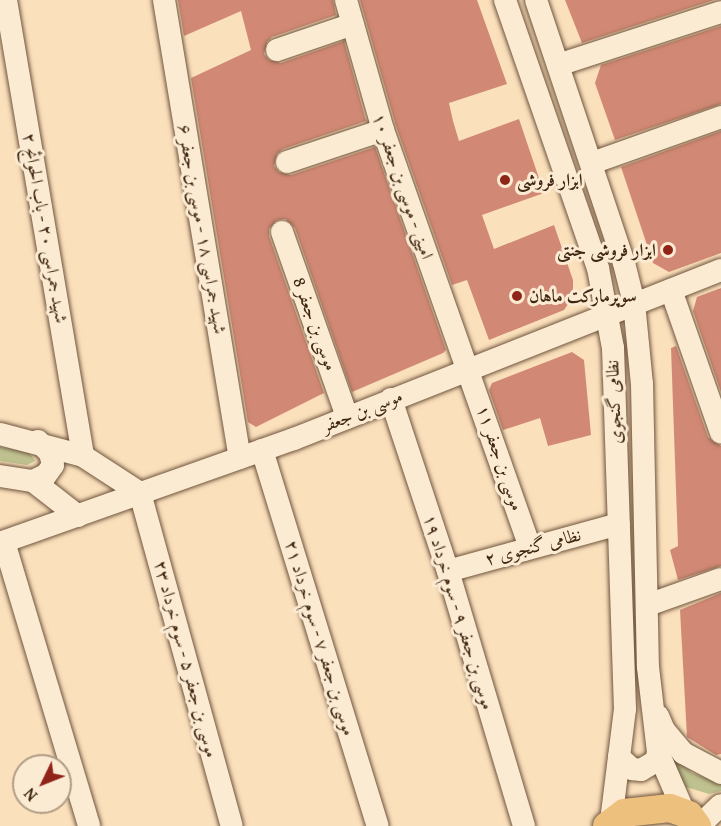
<!DOCTYPE html>
<html>
<head>
<meta charset="utf-8">
<style>
  body { margin:0 }
  #map { position:relative; width:721px; height:826px; overflow:hidden; background:#fbe0bc; font-family:"Gentium Book Plus",Amiri,serif }
  div>[style] { position:absolute }
  [style*='--x'] { left:calc(var(--x)*1px); top:calc(var(--y)*1px); width:calc(var(--w)*1px); rotate:calc(var(--a)*1deg) }
  .green>* { inset:0; background:#bfc290 }
  .building>* { inset:0; background:#d18975 }
  .roads { filter:drop-shadow(0 0 2px #6f553d) drop-shadow(0 0 2px #6f553d) }
  .minor>* { height:22px; margin:-11px; padding:0 11px; transform-origin:11px; border-radius:11px; background:#fcebd3 }
  .major>* { height:28px; margin:-14px; padding:0 14px; transform-origin:14px; border-radius:14px; background:#eec07e }
  .dots>* { width:16px; height:16px; translate:-50% -50%; box-sizing:border-box; border:3px solid #fcebd3; border-radius:50% }
  span { translate:-50% -50%; white-space:nowrap; text-align:center; line-height:1.15; -webkit-text-stroke:6px #fcebd3; paint-order:stroke }
  .poi-label { font-size:18px; color:#402713; font-weight:700 }
  .left { translate:0 -50%; text-align:left }
  .right { translate:-100% -50%; text-align:right }
  .street-label { font-size:18px; color:#402713 }
  .north { position:absolute; left:12px; top:754px; width:60px; height:60px; box-sizing:border-box; background:#fcebd3; border:2px solid #b19d86; border-radius:50%; rotate:227deg; font-size:16px; font-weight:700; line-height:24px; text-align:center; color:#402713 }
  .north::after { content:''; display:block; margin:auto; width:21px; height:27px; background:#8f2418; clip-path:polygon(50% 0,100% 100%,50% 72%,0 100%) }
</style>
</head>
<body>
<div id="map">
  <div class="green">
    <div style="clip-path:polygon(0 447px,29px 452px,35px 461px,27px 465px,0 461px)"></div>
    <div style="clip-path:polygon(673px 755px,692px 773px,721px 783px,721px 791px,709px 794px,686px 787px,678px 778px)"></div>
  </div>
  <div class="building">
    <div style="clip-path:polygon(178px 0,333px 0,336px 15px,272px 37px,267px 42px,264px 54px,269px 60px,281px 63px,344px 41px,366px 121px,283px 149px,277px 154px,274px 166px,279px 172px,291px 175px,375px 147px,446px 350px,443px 353px,352px 392px,295px 228px,285px 219px,277px 220px,269px 229px,269px 236px,324px 393px,256px 427px,248px 422px,191px 78px,251px 50px,241px 11px,184px 36px)"></div>
    <div style="clip-path:polygon(360px 0,477px 0,507px 84px,449px 103px,453px 121px,459px 141px,519px 119px,544px 193px,482px 215px,494px 249px,554px 225px,573px 280px,573px 297px,564px 310px,489px 340px,467px 280px,452px 285px,396px 126px)"></div>
    <div style="clip-path:polygon(565px 0,714px 0,582px 43px)"></div>
    <div style="clip-path:polygon(721px 26px,721px 104px,615px 140px,595px 83px,601px 65px)"></div>
    <div style="clip-path:polygon(721px 131px,721px 253px,669px 272px,653px 263px,621px 167px)"></div>
    <div style="clip-path:polygon(721px 288px,721px 392px,693px 311px,697px 297px)"></div>
    <div style="clip-path:polygon(676px 346px,708px 437px,721px 446px,721px 566px,678px 580px,670px 550px,678px 546px,671px 348px)"></div>
    <div style="clip-path:polygon(572px 352px,584px 360px,591px 435px,548px 446px,540px 418px,503px 430px,489px 390px,492px 383px)"></div>
    <div style="clip-path:polygon(721px 593px,721px 754px,716px 755px,687px 737px,680px 610px)"></div>
  </div>
  <div class="roads">
    <div class="minor">
      <div style="--x:6;--y:0;--w:462;--a:80.4"></div>
      <div style="--x:164;--y:0;--w:464;--a:80.6"></div>
      <div style="--x:346;--y:0;--w:135;--a:74.1"></div>
      <div style="--x:383;--y:130;--w:442;--a:70.6"></div>
      <div style="--x:505;--y:0;--w:284;--a:70.9"></div>
      <div style="--x:598;--y:268;--w:81;--a:79.4"></div>
      <div style="--x:613;--y:348;--w:361;--a:88.1"></div>
      <div style="--x:625;--y:709;--w:113;--a:97.1"></div>
      <div style="--x:536;--y:0;--w:277;--a:71.5"></div>
      <div style="--x:624;--y:263;--w:41;--a:76"></div>
      <div style="--x:634;--y:303;--w:81;--a:84.4"></div>
      <div style="--x:642;--y:384;--w:283;--a:88.8"></div>
      <div style="--x:648;--y:667;--w:86;--a:83.3"></div>
      <div style="--x:658;--y:752;--w:65;--a:66.6"></div>
      <div style="--x:277;--y:50;--w:80;--a:-18.9"></div>
      <div style="--x:558;--y:65;--w:171;--a:-18"></div>
      <div style="--x:287;--y:162;--w:101;--a:-18.4"></div>
      <div style="--x:592;--y:163;--w:137;--a:-19.6"></div>
      <div style="--x:282;--y:232;--w:196;--a:70.6"></div>
      <div style="--x:671;--y:290;--w:151;--a:70.7"></div>
      <div style="--x:391;--y:399;--w:181;--a:71.7"></div>
      <div style="--x:448;--y:571;--w:266;--a:73.4"></div>
      <div style="--x:0;--y:434;--w:86;--a:14.8"></div>
      <div style="--x:83;--y:456;--w:68;--a:33"></div>
      <div style="--x:140;--y:493;--w:345;--a:74.6"></div>
      <div style="--x:262;--y:450;--w:393;--a:72.9"></div>
      <div style="--x:0;--y:476;--w:33;--a:9"></div>
      <div style="--x:33;--y:481;--w:57;--a:37.9"></div>
      <div style="--x:33;--y:481;--w:14;--a:-25"></div>
      <div style="--x:46;--y:475;--w:12;--a:-55"></div>
      <div style="--x:53;--y:465;--w:12;--a:-104"></div>
      <div style="--x:50;--y:453;--w:17;--a:-135"></div>
      <div style="--x:4;--y:542;--w:296;--a:73.3"></div>
      <div style="--x:0;--y:543;--w:312;--a:-19.5"></div>
      <div style="--x:294;--y:439;--w:459;--a:-21.6"></div>
      <div style="--x:448;--y:571;--w:177;--a:-15.4"></div>
      <div style="--x:648;--y:605;--w:77;--a:-19.6"></div>
      <div style="--x:658;--y:716;--w:15;--a:67"></div>
      <div style="--x:664;--y:730;--w:30;--a:50"></div>
      <div style="--x:683;--y:753;--w:43;--a:27.8"></div>
      <div style="--x:619;--y:757;--w:18;--a:43"></div>
      <div style="--x:632;--y:769;--w:9;--a:6"></div>
      <div style="--x:641;--y:770;--w:17;--a:-31"></div>
      <div style="--x:656;--y:761;--w:9;--a:-77"></div>
      <div style="--x:699;--y:826;--w:30;--a:-44"></div>
    </div>
    <div class="major">
      <div style="--x:607;--y:826;--w:21;--a:-37"></div>
      <div style="--x:624;--y:813;--w:46;--a:-6.2"></div>
      <div style="--x:670;--y:808;--w:20;--a:20"></div>
      <div style="--x:689;--y:815;--w:14;--a:54"></div>
    </div>
  </div>
  <div class="dots">
    <div style="left:505px;top:180px;background:#8f2418"></div>
    <div style="left:668px;top:250px;background:#8f2418"></div>
    <div style="left:517px;top:296px;background:#8f2418"></div>
  </div>
  <div class="poi-label">
    <span class="left" style="left:517px;top:180px">ابزار فروشی</span>
    <span class="right" style="left:656px;top:250px">ابزار فروشی جنتی</span>
    <span class="left" style="left:529px;top:296px">سوپرمارکت ماهان</span>
  </div>
  <div class="street-label">
    <span style="left:403px;top:186px;rotate:71deg">امینی - موسی بن جعفر ۱۰</span>
    <span style="left:45px;top:228px;rotate:80deg">شهید جمراسی ۲۰ - باب الحوائج ۲</span>
    <span style="left:202px;top:229px;rotate:80deg">شهید جمراسی ۱۸ - موسی بن جعفر ۶</span>
    <span style="left:315px;top:324px;rotate:70deg">موسی بن جعفر 8</span>
    <span style="left:614px;top:402px;rotate:-92deg">نظامی گنجوی</span>
    <span style="left:362px;top:411px;rotate:-22deg">موسی بن جعفر</span>
    <span style="left:500px;top:458px;rotate:71deg">موسی بن جعفر ۱۱</span>
    <span style="left:533px;top:547px;rotate:-15deg">نظامی گنجوی ۲</span>
    <span style="left:459px;top:612px;rotate:73deg">موسی بن جعفر ۹ - سوم خرداد ۱۹</span>
    <span style="left:320px;top:638px;rotate:73deg">موسی بن جعفر ۷ - سوم خرداد ۲۱</span>
    <span style="left:186px;top:659px;rotate:75deg">موسی بن جعفر ۵ - سوم خرداد ۲۳</span>
  </div>
  <div class="north">N</div>
</div>
</body>
</html>
